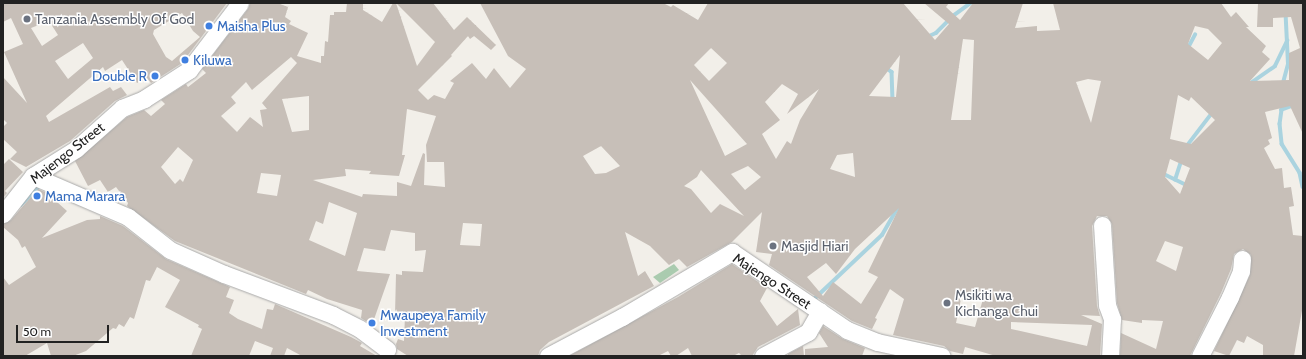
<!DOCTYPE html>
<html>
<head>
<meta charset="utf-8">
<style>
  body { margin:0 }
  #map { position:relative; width:1306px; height:359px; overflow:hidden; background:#f2efe9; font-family:Cabin,sans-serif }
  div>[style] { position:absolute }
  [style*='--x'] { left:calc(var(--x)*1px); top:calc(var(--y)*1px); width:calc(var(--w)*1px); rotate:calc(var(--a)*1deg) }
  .cemetery>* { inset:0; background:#aacbaf }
  .stream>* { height:3.5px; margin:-1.75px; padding:0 1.75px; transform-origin:1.75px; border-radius:1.75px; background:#aad3df }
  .building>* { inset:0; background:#c7bfb8 }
  .roads { filter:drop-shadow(0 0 1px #a9a9a9) drop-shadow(0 0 1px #a9a9a9) }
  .minor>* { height:17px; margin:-8.5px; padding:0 8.5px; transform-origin:8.5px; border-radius:8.5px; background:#fff }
  .dots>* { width:11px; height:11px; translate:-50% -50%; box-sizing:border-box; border:2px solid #fff; border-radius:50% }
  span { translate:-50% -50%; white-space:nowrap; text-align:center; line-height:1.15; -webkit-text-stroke:3px #fff; paint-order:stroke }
  .worship-label { font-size:14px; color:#5b616d }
  .left { translate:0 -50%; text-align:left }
  .shop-label { font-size:14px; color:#366cbe }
  .right { translate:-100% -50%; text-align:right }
  .street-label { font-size:14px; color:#222 }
  .frame { position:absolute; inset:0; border:4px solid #222; pointer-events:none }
  .scale { position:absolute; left:16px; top:325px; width:93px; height:18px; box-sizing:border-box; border:2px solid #222; border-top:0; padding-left:5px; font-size:12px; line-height:14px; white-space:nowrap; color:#222; -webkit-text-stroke:3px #fff; paint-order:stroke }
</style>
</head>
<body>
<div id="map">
  <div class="cemetery">
    <div style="clip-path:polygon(674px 264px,679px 270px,660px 283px,653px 277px)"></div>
  </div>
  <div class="stream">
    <div style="--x:927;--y:37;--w:10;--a:-24"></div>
    <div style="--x:936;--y:33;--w:24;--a:-45"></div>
    <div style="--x:953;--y:16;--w:22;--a:-36"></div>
    <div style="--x:1188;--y:48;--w:15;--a:-62"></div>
    <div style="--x:886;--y:68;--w:7;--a:34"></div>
    <div style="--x:892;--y:72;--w:29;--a:88"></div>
    <div style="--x:1251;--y:83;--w:29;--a:-35"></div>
    <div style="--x:1275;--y:66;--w:28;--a:-64"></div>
    <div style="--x:1283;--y:83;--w:20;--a:-75"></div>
    <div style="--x:1288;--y:64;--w:61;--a:-92.8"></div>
    <div style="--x:1283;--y:103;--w:21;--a:98"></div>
    <div style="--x:1280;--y:124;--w:20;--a:84"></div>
    <div style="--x:1282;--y:144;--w:34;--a:58"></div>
    <div style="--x:1300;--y:173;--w:14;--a:78"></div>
    <div style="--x:1281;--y:110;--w:14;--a:-21"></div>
    <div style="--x:1186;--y:147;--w:43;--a:-52.6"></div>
    <div style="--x:1162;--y:173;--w:28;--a:26"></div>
    <div style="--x:1175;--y:180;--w:20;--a:-72"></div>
    <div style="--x:21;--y:205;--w:28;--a:-46"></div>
    <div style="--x:812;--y:301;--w:96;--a:-43.3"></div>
    <div style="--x:882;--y:235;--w:34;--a:-60"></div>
  </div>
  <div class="building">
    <div style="clip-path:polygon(evenodd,3px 3px,227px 3px,182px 63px,151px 83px,147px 78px,137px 83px,122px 60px,105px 71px,103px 67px,46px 116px,49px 122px,110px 87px,113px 91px,121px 87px,127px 95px,115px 101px,70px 141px,26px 167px,10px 159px,17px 152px,3px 139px,3px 127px,7px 123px,3px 119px,3px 77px,27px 103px,4px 52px,23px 44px,11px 18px,3px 22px,3px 3px,182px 13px,193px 31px,200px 37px,172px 61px,166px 57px,153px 34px,154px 30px,182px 13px,3px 3px,49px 21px,58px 35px,42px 46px,31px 28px,49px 21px,3px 3px,83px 43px,93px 58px,68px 79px,55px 61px,83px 43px)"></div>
    <div style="clip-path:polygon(evenodd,250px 3px,277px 3px,288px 7px,285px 17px,291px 21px,289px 24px,308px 33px,297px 56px,321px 63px,321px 56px,324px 56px,325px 41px,328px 42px,330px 15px,334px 15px,334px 12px,346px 12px,347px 3px,363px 3px,363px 10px,382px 22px,393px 3px,433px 3px,454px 30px,467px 17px,496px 45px,491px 50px,474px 36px,470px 39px,468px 36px,451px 55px,452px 56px,418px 90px,428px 100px,434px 95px,445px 99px,454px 83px,450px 81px,472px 63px,486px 79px,494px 68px,510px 88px,526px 69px,508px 56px,480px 3px,663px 3px,671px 7px,673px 5px,698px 20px,708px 3px,903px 3px,935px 40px,949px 24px,924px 3px,949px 3px,946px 7px,960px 20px,973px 3px,1023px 3px,1015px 28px,1037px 26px,1037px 31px,1060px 30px,1053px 3px,1221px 3px,1231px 17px,1236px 12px,1249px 27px,1246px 27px,1266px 46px,1262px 52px,1270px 59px,1250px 81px,1289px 80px,1289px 53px,1300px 48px,1291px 17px,1273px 18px,1273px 27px,1257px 27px,1258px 3px,1303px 3px,1303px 134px,1290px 106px,1265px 112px,1272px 138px,1268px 140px,1270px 144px,1264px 148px,1275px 169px,1282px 168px,1284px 188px,1291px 187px,1294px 206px,1289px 207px,1293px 235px,1303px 236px,1303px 305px,1294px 356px,1263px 356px,1263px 345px,1247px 336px,1244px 343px,1237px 340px,1229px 356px,1214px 351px,1250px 275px,1251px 255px,1243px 249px,1234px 254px,1231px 269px,1221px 293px,1190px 356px,1120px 356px,1121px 333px,1156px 349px,1163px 321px,1142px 320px,1142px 323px,1122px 320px,1117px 303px,1112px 224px,1107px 216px,1097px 216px,1092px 226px,1097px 306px,1100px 316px,1081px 315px,1102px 324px,1100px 356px,996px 356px,965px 347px,963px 354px,950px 351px,944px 346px,893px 335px,904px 299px,890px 289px,875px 318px,877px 319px,872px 329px,852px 321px,769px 265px,772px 254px,756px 252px,762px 212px,732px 242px,687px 267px,679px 259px,669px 265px,650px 246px,625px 232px,638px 276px,645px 271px,654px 286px,549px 342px,540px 350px,538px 356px,408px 356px,397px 349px,396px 344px,398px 339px,404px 341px,405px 315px,395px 314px,396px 274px,402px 275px,402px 271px,423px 272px,426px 250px,415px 251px,415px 233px,391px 230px,385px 251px,364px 248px,357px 271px,390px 274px,372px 325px,361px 318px,362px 310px,327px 299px,308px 290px,306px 294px,175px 241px,127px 206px,128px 203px,116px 187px,108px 192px,100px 180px,88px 186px,75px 161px,127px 117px,144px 110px,151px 116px,165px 104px,161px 100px,186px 84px,188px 87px,206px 73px,202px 69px,248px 9px,250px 3px,396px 3px,435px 42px,417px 66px,396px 3px,250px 3px,1195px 26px,1208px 29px,1222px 43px,1208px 60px,1188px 44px,1195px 26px,250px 3px,963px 39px,974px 40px,971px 120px,951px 120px,963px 39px,250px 3px,711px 48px,727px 63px,709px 81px,694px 65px,711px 48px,250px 3px,900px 55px,896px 97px,869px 96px,900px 55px,250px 3px,291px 57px,297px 63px,262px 103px,267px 109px,260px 110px,263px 127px,250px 117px,237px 132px,221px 116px,236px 103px,231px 97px,246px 82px,252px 90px,291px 57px,250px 3px,1088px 79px,1101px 81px,1091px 123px,1076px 82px,1088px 79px,250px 3px,690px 80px,747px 144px,725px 156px,690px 80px,250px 3px,782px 84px,798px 94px,787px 114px,819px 89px,800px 120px,791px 144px,787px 141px,776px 159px,762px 134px,780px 120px,765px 102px,782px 84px,250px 3px,1178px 95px,1189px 101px,1191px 97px,1215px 120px,1191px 144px,1170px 139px,1178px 95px,250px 3px,309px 96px,309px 130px,292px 132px,282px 99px,309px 96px,250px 3px,407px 109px,436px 116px,426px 145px,427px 162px,444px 162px,445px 187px,424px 185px,425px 154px,423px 153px,411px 186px,397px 182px,397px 196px,363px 194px,362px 197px,313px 180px,346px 176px,345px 169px,371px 171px,369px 174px,399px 176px,405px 155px,402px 155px,407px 109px,250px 3px,601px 146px,620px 166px,606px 173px,595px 174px,583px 156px,601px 146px,250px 3px,178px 147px,193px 160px,183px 182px,180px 179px,175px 184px,161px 167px,178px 147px,250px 3px,853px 153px,855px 177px,830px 169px,837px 155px,853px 153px,250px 3px,1170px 159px,1190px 168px,1180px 194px,1165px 177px,1170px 159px,250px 3px,748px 166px,761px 177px,745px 190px,731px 174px,748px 166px,250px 3px,701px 170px,730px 201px,744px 216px,720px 204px,711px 213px,691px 189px,684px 186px,697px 177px,701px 170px,250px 3px,261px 173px,281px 175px,277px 196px,257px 193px,261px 173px,250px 3px,329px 202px,357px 213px,345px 256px,309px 240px,316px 221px,323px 224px,329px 202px,250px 3px,899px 208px,868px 272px,878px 277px,861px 304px,833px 282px,823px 296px,807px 277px,826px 263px,836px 274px,855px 249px,899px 208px,250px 3px,463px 223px,482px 224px,480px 246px,460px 245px,463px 223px,250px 3px,1165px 241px,1183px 247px,1176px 271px,1156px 261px,1165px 241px,250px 3px,962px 294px,983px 299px,975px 327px,956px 323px,962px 294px,250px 3px,1011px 322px,1092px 325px,1087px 346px,1011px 329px,1011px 322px)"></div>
    <div style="clip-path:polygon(9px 159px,23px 172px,5px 191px,7px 193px,3px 198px,3px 165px)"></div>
    <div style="clip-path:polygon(38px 189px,47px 193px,67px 211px,42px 238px,87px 220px,100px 219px,100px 216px,123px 226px,166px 259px,230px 287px,226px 297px,234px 300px,229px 313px,238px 319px,262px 329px,267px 309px,273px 310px,275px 304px,351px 337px,362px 343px,360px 346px,377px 356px,302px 356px,287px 348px,284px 356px,270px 356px,273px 348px,255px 341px,249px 356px,191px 356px,202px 329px,198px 327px,199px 325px,165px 307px,180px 280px,157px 267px,150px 281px,146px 280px,134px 319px,130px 317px,124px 327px,119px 324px,116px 329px,113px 328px,86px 351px,73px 356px,51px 356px,47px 343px,25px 356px,3px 356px,3px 277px,9px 285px,36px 267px,25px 246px,22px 248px,18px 240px,3px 227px,3px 224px,11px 220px)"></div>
    <div style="clip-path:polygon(732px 264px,767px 288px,760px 301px,777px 326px,798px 309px,800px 325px,758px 347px,752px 356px,742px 356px,739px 353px,733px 356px,692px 356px,688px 348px,676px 356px,671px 356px,668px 351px,658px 356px,569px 356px,678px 297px)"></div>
    <div style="clip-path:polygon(823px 326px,843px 339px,865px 348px,862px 356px,805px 356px,805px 349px,828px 347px,819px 333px)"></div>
    <div style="clip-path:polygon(803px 346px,804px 356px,788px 356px,788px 354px)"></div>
  </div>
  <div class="roads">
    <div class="minor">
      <div style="--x:33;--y:176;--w:103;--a:23.3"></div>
      <div style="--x:128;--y:217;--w:53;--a:38.2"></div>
      <div style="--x:170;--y:250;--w:59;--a:24"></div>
      <div style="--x:224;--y:274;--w:116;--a:20.6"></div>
      <div style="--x:333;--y:315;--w:30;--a:27"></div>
      <div style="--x:360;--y:329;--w:34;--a:37"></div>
      <div style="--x:3;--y:214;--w:48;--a:-51.7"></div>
      <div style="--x:33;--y:176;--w:51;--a:-32.1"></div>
      <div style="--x:76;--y:149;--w:62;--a:-41.7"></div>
      <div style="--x:122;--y:108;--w:24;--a:-22"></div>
      <div style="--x:144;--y:99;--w:54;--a:-32.8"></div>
      <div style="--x:189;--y:70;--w:84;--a:-52.7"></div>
      <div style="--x:1102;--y:225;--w:80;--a:86.4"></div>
      <div style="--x:1107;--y:305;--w:15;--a:70"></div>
      <div style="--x:1112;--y:319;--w:37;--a:93"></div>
      <div style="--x:548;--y:356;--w:84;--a:-27.8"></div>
      <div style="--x:622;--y:317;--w:128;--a:-30.6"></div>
      <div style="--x:732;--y:252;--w:139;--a:34.1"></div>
      <div style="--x:847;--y:330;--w:32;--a:22"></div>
      <div style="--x:877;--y:342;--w:66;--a:12.2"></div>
      <div style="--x:763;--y:356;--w:51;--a:-28.1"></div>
      <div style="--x:808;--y:332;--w:24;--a:-60"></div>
      <div style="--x:1200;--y:356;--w:66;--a:-63"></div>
      <div style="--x:1230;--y:297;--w:28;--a:-67"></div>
      <div style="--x:1241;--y:271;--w:12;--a:-85"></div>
    </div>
  </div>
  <div class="dots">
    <div style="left:27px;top:19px;background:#6b7280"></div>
    <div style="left:209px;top:26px;background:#3f7fe0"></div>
    <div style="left:185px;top:60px;background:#3f7fe0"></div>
    <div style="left:155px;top:76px;background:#3f7fe0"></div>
    <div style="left:37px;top:196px;background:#3f7fe0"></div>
    <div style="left:773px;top:246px;background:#6b7280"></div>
    <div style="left:947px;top:303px;background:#6b7280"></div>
    <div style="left:372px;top:323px;background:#3f7fe0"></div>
  </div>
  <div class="worship-label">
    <span class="left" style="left:35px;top:19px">Tanzania Assembly Of God</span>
    <span class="left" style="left:781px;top:246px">Masjid Hiari</span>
    <span class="left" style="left:955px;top:303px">Msikiti wa<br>Kichanga Chui</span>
  </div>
  <div class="shop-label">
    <span class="left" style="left:217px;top:26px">Maisha Plus</span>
    <span class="left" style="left:193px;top:60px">Kiluwa</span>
    <span class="right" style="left:147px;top:76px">Double R</span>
    <span class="left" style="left:45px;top:196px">Mama Marara</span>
    <span class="left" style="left:380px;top:323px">Mwaupeya Family<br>Investment</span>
  </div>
  <div class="street-label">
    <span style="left:67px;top:153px;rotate:-38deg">Majengo Street</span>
    <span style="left:772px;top:281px;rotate:33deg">Majengo Street</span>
  </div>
  <div class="frame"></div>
  <div class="scale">50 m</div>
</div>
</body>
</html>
